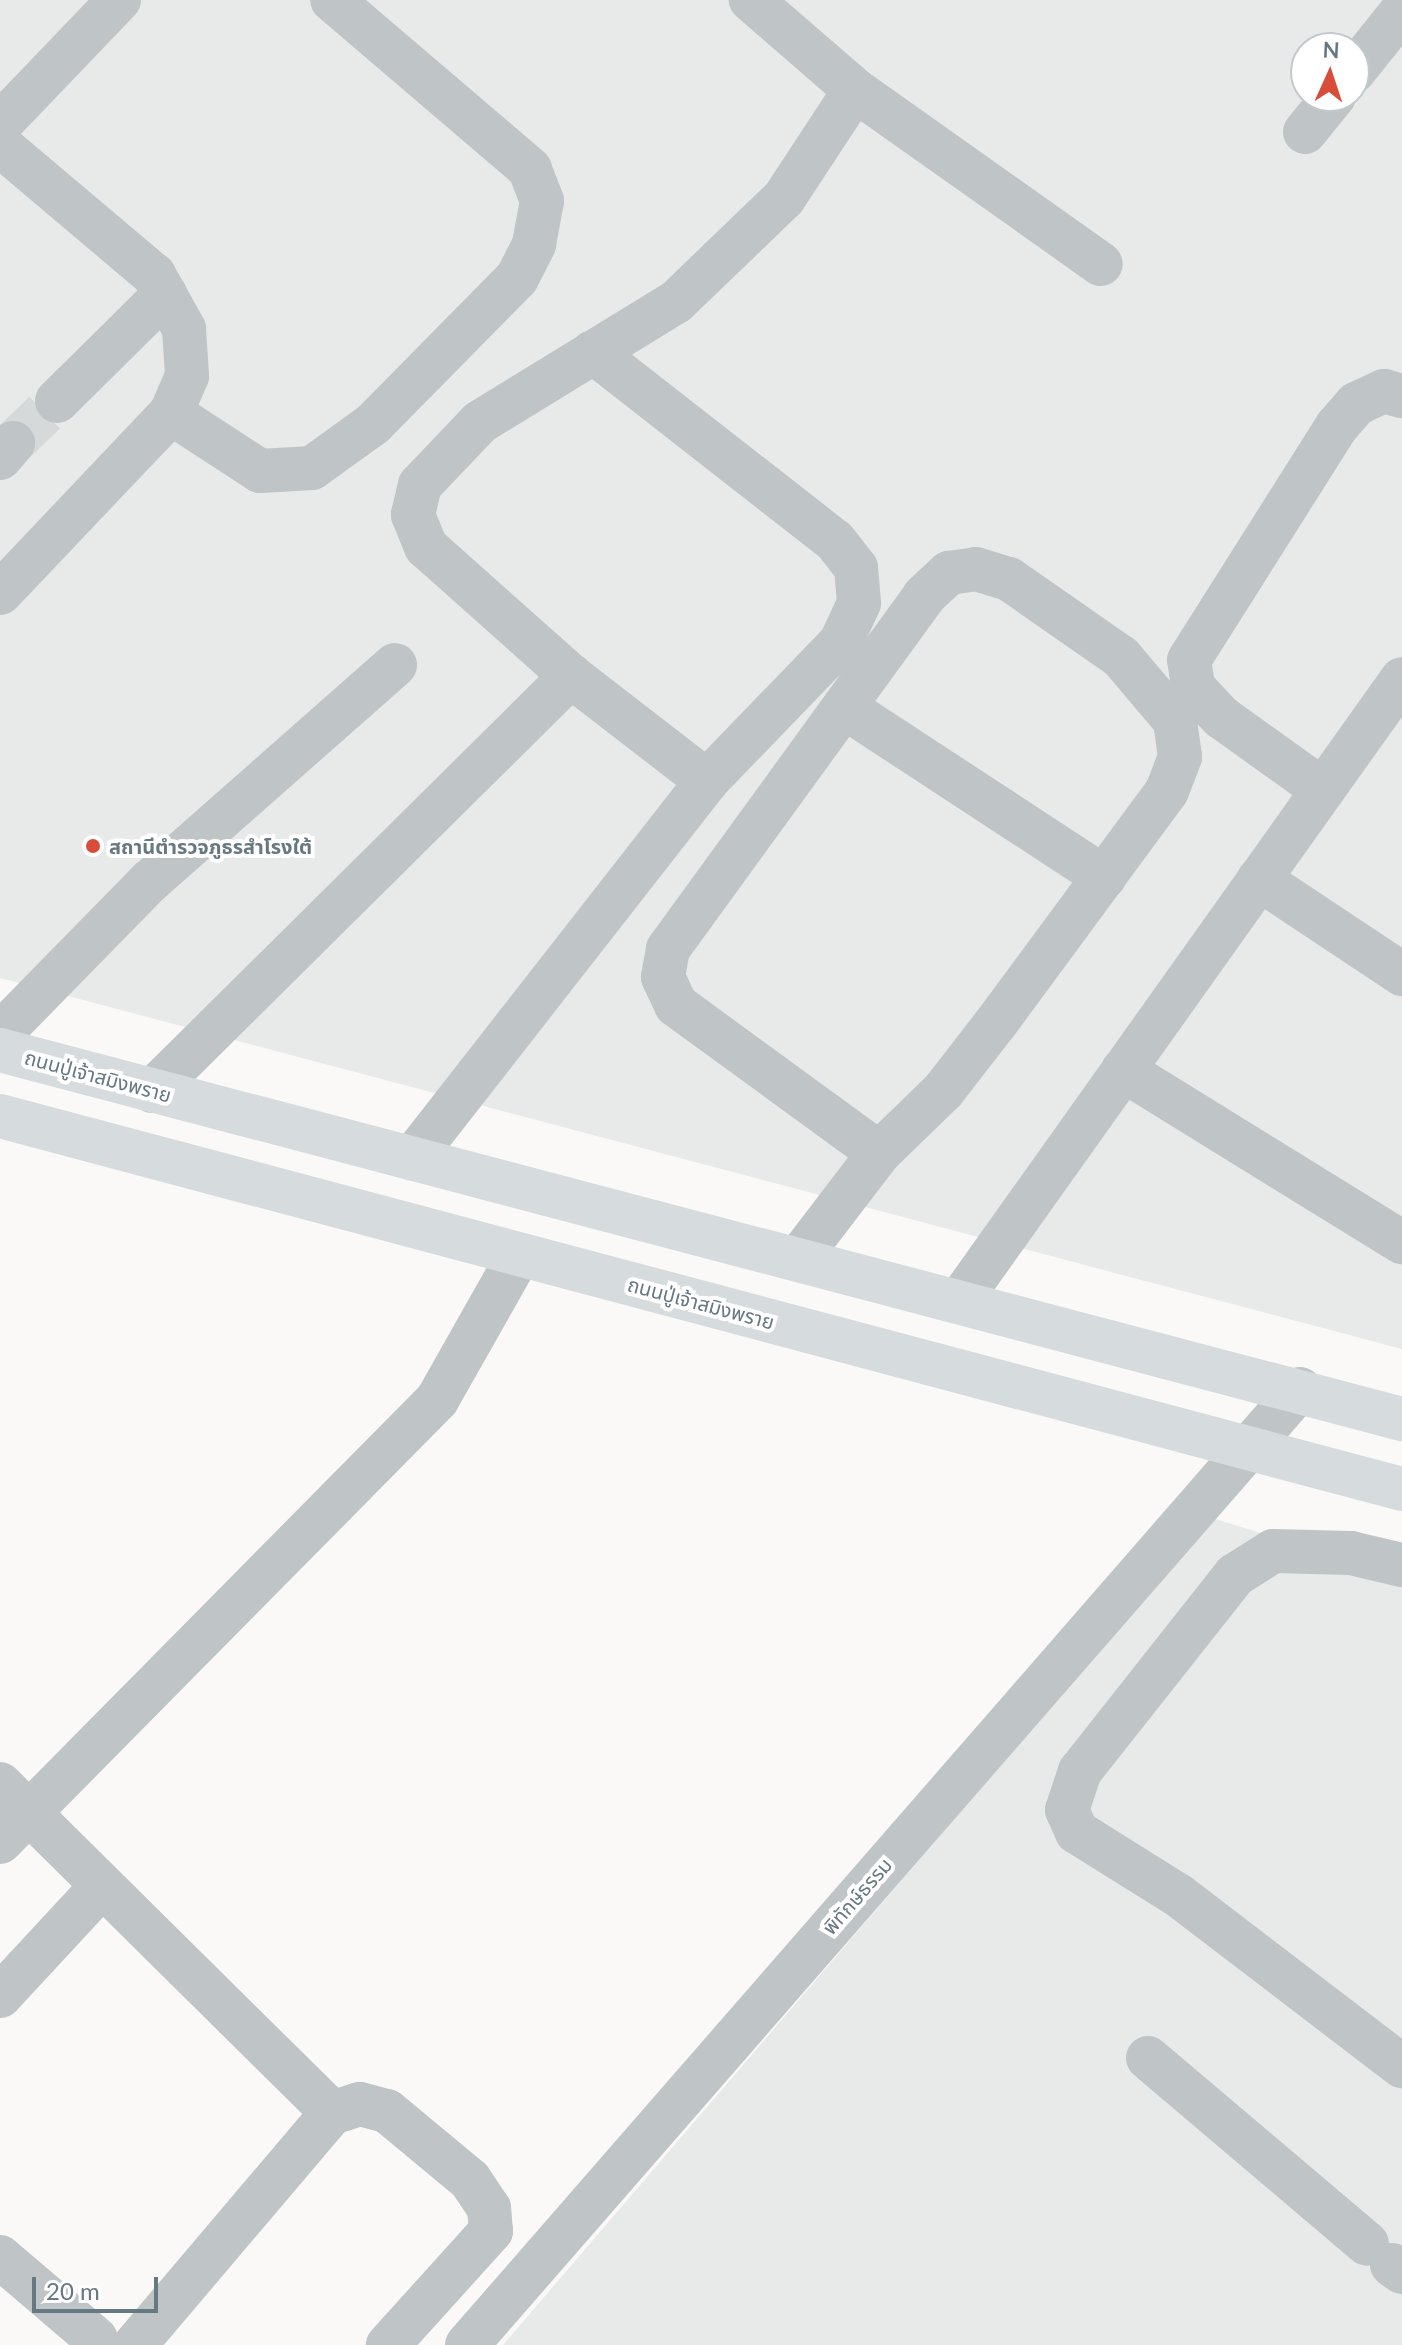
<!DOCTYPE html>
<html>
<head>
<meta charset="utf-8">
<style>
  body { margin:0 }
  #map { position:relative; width:1402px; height:2345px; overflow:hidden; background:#faf9f8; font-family:Lato,"Noto Sans Thai",sans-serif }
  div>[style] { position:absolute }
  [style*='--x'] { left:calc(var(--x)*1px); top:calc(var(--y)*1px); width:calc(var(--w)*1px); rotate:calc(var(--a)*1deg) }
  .built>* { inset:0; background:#e8e9e9 }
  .minor-tunnel>* { height:44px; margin-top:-22px; transform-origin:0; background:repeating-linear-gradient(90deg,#d5d9da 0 44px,transparent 0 66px) }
  .minor>* { height:44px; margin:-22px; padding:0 22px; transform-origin:22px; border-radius:22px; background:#bfc4c7 }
  .major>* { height:44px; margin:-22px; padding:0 22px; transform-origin:22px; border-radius:22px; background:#d6dbde }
  .dots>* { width:22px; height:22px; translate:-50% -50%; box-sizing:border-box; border:4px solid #fff; border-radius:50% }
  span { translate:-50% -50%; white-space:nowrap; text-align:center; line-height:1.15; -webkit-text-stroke:8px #fff; paint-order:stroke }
  .poi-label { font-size:20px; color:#667881; font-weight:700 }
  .left { translate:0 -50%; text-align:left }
  .street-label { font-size:20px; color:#667881 }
  .north { position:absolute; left:1290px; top:32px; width:80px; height:80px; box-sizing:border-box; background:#fff; border:2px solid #c2c9cd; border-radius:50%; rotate:3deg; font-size:22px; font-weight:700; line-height:32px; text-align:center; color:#667881 }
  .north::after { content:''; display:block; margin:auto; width:28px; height:36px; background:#d84d39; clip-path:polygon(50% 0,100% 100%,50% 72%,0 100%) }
  .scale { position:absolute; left:32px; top:2277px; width:126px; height:36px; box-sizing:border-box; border:4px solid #667881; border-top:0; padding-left:10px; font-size:24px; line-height:28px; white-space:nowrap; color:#667881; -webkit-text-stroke:6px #fff; paint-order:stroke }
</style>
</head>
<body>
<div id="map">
  <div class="built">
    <div style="clip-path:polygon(evenodd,0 0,1402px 0,1402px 1349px,0 978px,0 0,1306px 48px,1354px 48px,1354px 96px,1306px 96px,1306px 48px)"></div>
    <div style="clip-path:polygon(1212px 1518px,1402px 1576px,1402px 2345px,503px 2345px)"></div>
  </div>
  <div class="minor-tunnel">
    <div style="--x:13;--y:443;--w:61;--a:-43.7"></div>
  </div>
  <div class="minor">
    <div style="--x:1354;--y:71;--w:77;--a:-51.3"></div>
    <div style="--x:855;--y:90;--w:301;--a:35.3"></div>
    <div style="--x:0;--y:124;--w:172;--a:-46.2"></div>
    <div style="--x:1305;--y:132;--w:46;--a:-51.1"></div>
    <div style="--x:0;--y:145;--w:202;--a:40.2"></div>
    <div style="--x:154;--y:275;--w:62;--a:60.9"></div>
    <div style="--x:184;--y:329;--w:47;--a:86.3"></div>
    <div style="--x:187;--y:376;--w:40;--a:113.4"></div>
    <div style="--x:171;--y:413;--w:248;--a:133.5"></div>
    <div style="--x:593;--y:352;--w:307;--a:38"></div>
    <div style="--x:835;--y:541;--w:34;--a:52"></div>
    <div style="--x:856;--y:568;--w:35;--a:85"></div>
    <div style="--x:859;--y:603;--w:43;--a:114.8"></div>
    <div style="--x:841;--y:642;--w:193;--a:134"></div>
    <div style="--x:57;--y:401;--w:152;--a:-44.7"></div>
    <div style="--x:171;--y:413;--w:106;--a:33.1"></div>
    <div style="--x:260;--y:471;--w:52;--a:-3.3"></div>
    <div style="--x:312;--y:468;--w:75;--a:-35.8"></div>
    <div style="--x:373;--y:424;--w:205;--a:-45.4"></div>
    <div style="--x:517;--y:278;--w:38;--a:-63"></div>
    <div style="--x:534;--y:244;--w:44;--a:-79.5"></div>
    <div style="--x:542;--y:201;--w:34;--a:-111"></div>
    <div style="--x:530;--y:169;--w:260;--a:-139.5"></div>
    <div style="--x:0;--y:458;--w:20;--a:-49"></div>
    <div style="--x:571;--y:676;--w:194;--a:-138.3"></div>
    <div style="--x:426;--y:547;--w:35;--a:-112"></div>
    <div style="--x:413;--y:515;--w:31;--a:-77"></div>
    <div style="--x:420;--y:485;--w:87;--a:-46.4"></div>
    <div style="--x:480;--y:422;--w:230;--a:-31.5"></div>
    <div style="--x:676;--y:302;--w:150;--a:-43.9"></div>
    <div style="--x:784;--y:198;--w:129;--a:-56.7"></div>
    <div style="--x:855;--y:90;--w:138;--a:-139.1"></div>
    <div style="--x:844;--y:707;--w:311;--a:33.2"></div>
    <div style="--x:1323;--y:790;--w:125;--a:-144.4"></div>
    <div style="--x:1221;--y:717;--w:41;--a:-133"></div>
    <div style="--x:1193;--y:687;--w:27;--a:-98"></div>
    <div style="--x:1189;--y:660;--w:277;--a:-57.7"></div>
    <div style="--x:1337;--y:426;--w:29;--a:-49"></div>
    <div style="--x:1356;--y:404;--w:31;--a:-25"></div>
    <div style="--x:1384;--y:391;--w:19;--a:16"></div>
    <div style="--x:1259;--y:879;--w:172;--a:33.6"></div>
    <div style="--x:0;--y:1034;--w:213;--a:-45.6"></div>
    <div style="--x:149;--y:882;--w:328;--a:-41.4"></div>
    <div style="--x:1123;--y:1070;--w:328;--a:31.7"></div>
    <div style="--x:152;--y:1091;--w:590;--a:-44.73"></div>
    <div style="--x:571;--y:676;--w:172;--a:37.7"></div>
    <div style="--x:707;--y:781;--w:479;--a:128"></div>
    <div style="--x:798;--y:1259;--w:133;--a:-52.6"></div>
    <div style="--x:879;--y:1153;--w:251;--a:-143.9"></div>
    <div style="--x:676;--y:1005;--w:31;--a:-115"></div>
    <div style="--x:663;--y:977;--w:28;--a:-80"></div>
    <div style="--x:668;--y:949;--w:436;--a:-54"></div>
    <div style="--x:924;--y:596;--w:34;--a:-43"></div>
    <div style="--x:949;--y:573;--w:27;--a:-8"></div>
    <div style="--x:976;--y:569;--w:34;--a:17"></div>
    <div style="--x:1009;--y:579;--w:136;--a:34.9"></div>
    <div style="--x:1121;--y:657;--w:84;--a:49.8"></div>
    <div style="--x:1175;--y:721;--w:36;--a:82"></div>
    <div style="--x:1180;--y:757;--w:36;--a:111"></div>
    <div style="--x:1167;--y:791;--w:290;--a:126.4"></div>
    <div style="--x:995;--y:1024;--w:85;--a:127.8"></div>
    <div style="--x:943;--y:1091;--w:89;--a:135.9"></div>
    <div style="--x:960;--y:1300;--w:762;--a:-54.56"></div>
    <div style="--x:1402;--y:1565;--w:52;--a:-166.8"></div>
    <div style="--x:1351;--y:1553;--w:78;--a:-178.5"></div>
    <div style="--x:1273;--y:1551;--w:45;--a:147.7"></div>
    <div style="--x:1235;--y:1575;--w:250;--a:128.3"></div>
    <div style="--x:1080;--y:1771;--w:41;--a:108.4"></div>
    <div style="--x:1067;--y:1810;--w:24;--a:66"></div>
    <div style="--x:1077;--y:1832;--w:119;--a:32"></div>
    <div style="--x:1178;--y:1895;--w:282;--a:37.4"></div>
    <div style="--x:0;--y:1784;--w:467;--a:44.7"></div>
    <div style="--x:0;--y:1842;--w:622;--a:-45.33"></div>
    <div style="--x:437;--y:1400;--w:167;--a:-60.5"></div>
    <div style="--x:0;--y:1996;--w:150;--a:-47.2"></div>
    <div style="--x:1148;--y:2058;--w:287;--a:40.3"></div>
    <div style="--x:0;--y:2257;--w:126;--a:40.5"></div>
    <div style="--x:1392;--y:2265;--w:12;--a:35"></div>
    <div style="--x:135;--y:2345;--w:304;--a:-49.7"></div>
    <div style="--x:332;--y:2113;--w:29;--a:-18"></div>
    <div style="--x:360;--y:2104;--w:28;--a:15"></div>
    <div style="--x:387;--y:2111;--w:108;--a:39.7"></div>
    <div style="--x:470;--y:2180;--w:34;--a:56"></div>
    <div style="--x:489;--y:2208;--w:23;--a:85"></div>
    <div style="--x:491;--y:2231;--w:154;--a:132.1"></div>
    <div style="--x:467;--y:2345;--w:1268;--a:-48.93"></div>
  </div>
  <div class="major">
    <div style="--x:0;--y:1050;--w:1450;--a:14.75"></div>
    <div style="--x:0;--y:1116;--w:1451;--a:14.9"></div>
  </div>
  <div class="dots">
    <div style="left:93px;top:846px;background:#d84d39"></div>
  </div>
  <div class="poi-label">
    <span class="left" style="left:109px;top:846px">สถานีตำรวจภูธรสำโรงใต้</span>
  </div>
  <div class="street-label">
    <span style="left:98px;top:1076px;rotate:15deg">ถนนปู่เจ้าสมิงพราย</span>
    <span style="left:701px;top:1303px;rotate:15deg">ถนนปู่เจ้าสมิงพราย</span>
    <span style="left:857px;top:1896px;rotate:-49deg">พิทักษ์ธรรม</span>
  </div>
  <div class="north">N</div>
  <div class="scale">20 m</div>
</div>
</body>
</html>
